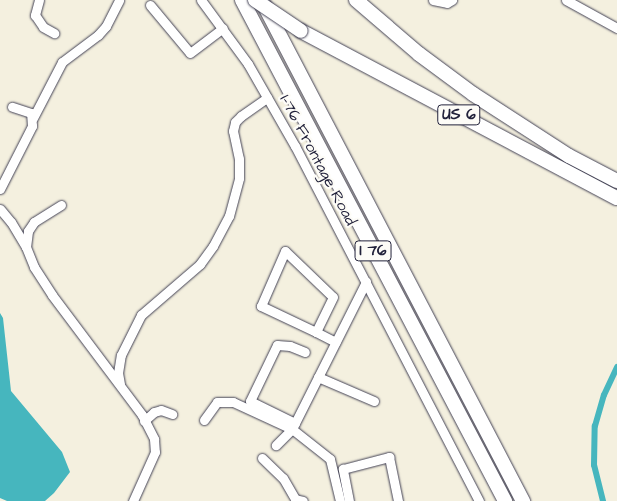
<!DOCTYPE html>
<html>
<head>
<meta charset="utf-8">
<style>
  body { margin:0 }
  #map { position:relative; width:617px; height:501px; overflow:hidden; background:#f4f0df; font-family:"Architects Daughter",sans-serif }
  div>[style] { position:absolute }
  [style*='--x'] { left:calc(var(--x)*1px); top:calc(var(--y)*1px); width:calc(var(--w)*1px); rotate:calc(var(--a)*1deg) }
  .water>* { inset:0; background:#46b6be }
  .canal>* { height:6px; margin:-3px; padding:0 3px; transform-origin:3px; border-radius:3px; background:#46b6be }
  .roads { filter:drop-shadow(0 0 1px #424154) drop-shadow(0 0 1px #424154) }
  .minor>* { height:9px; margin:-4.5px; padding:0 4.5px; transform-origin:4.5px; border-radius:4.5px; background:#fff }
  .highway>* { height:14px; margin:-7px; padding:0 7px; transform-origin:7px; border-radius:7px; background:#fff }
  .bridges { filter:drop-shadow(0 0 1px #424154) drop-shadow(0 0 1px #424154) }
  .highway-bridge>* { height:14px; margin:-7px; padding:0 7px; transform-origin:7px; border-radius:7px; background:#fff }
  span { translate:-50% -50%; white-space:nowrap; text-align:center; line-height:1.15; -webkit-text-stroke:4.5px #fdfcf7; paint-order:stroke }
  .shield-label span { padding:1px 4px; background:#fdfcf7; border:1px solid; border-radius:4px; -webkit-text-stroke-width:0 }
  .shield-label { font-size:15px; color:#22223b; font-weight:700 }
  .street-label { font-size:16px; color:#22223b }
</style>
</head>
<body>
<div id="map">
  <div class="water">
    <div style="clip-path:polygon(0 313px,3px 318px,11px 391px,62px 452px,70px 472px,54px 493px,45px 501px,7px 501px,0 498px)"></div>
  </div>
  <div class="canal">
    <div style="--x:603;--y:501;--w:37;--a:-104"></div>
    <div style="--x:594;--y:465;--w:39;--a:-89"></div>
    <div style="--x:595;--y:426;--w:32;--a:-74"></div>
    <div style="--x:604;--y:395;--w:31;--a:-65"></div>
  </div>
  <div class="roads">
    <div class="minor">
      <div style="--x:39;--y:0;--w:16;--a:105"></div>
      <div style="--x:35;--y:15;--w:14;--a:56"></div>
      <div style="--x:43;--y:27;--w:13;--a:29"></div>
      <div style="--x:201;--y:0;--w:79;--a:53.7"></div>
      <div style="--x:248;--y:64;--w:95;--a:60.2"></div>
      <div style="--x:295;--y:146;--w:400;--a:62.6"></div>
      <div style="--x:433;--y:0;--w:14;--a:12"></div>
      <div style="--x:447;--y:3;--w:6;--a:-31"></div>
      <div style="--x:566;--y:0;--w:58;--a:28.8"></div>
      <div style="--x:150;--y:5;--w:62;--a:50.2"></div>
      <div style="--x:190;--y:53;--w:41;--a:-37.1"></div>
      <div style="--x:33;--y:118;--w:63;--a:-62.6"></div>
      <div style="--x:62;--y:62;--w:45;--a:-36.9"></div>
      <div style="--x:98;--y:35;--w:12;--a:-48"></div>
      <div style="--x:106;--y:26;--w:29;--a:-63"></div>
      <div style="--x:0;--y:189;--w:71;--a:-63.1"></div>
      <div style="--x:32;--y:126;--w:13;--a:-94"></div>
      <div style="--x:31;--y:113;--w:20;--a:-162"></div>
      <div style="--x:61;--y:205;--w:32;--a:148"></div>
      <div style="--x:34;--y:222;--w:11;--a:124"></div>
      <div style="--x:28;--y:231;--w:16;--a:97"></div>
      <div style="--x:26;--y:247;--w:22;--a:68"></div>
      <div style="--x:34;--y:267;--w:33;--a:57"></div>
      <div style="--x:52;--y:295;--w:150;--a:53.1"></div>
      <div style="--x:142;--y:415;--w:27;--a:63"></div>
      <div style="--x:154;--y:439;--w:13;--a:86"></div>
      <div style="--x:155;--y:452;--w:54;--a:114.2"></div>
      <div style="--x:0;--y:209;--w:17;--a:50"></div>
      <div style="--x:11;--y:222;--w:29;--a:59"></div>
      <div style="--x:316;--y:332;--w:61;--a:-154.7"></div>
      <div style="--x:261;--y:306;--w:60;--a:-66.4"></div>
      <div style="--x:285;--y:251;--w:66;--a:43.8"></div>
      <div style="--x:333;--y:297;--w:39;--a:116"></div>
      <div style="--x:316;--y:332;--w:22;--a:27"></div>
      <div style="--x:318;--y:377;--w:61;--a:23.2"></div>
      <div style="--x:120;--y:384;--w:11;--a:-100"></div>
      <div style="--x:118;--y:373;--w:18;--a:-81"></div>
      <div style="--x:121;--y:355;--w:45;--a:-63.4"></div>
      <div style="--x:141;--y:315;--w:78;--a:-40.8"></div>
      <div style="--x:200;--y:264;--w:22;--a:-54"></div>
      <div style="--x:213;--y:246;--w:34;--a:-62"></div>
      <div style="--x:229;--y:216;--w:39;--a:-75"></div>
      <div style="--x:239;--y:178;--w:19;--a:-90"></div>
      <div style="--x:239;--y:159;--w:29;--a:-102"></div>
      <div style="--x:233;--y:131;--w:9;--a:-77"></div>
      <div style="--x:235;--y:122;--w:8;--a:-45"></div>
      <div style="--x:241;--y:116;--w:32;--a:-35"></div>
      <div style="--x:204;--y:420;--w:22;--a:-54"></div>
      <div style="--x:217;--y:402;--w:16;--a:0"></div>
      <div style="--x:233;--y:402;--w:65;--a:24.6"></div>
      <div style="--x:292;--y:429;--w:23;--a:135"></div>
      <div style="--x:144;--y:421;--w:13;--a:-42"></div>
      <div style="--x:154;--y:412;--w:7;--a:-16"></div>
      <div style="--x:161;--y:410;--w:12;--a:20"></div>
      <div style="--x:295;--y:423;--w:50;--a:-153.9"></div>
      <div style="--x:250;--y:401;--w:62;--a:-64.3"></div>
      <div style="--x:277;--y:345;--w:13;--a:4"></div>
      <div style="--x:290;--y:346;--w:16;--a:22"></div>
      <div style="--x:262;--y:458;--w:29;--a:44"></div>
      <div style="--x:283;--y:478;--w:24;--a:60"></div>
      <div style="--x:295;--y:499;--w:8;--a:14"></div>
      <div style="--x:340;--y:501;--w:43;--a:-103.4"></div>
      <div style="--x:330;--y:459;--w:48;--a:-141.7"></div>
      <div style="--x:292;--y:429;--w:165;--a:-63.3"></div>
      <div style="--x:349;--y:501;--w:33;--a:-101"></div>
      <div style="--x:343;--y:469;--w:48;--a:-14.6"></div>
      <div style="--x:389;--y:457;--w:45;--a:78.4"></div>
    </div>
    <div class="highway">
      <div style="--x:242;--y:0;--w:566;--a:62.3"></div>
      <div style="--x:356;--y:0;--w:83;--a:40.6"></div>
      <div style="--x:419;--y:54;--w:67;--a:36.5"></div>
      <div style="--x:473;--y:94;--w:114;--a:32.9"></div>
      <div style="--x:569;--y:156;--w:54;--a:27.5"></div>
      <div style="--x:264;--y:5;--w:560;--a:62.43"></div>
      <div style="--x:301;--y:31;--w:357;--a:27.9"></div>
    </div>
  </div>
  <div class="bridges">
    <div class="highway-bridge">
      <div style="--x:255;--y:0;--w:55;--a:34"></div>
    </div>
  </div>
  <div class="shield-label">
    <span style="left:459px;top:115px">US 6</span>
    <span style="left:373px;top:251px">I 76</span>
  </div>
  <div class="street-label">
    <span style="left:318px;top:160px;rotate:62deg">I-76 Frontage Road</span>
  </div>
</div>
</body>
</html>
